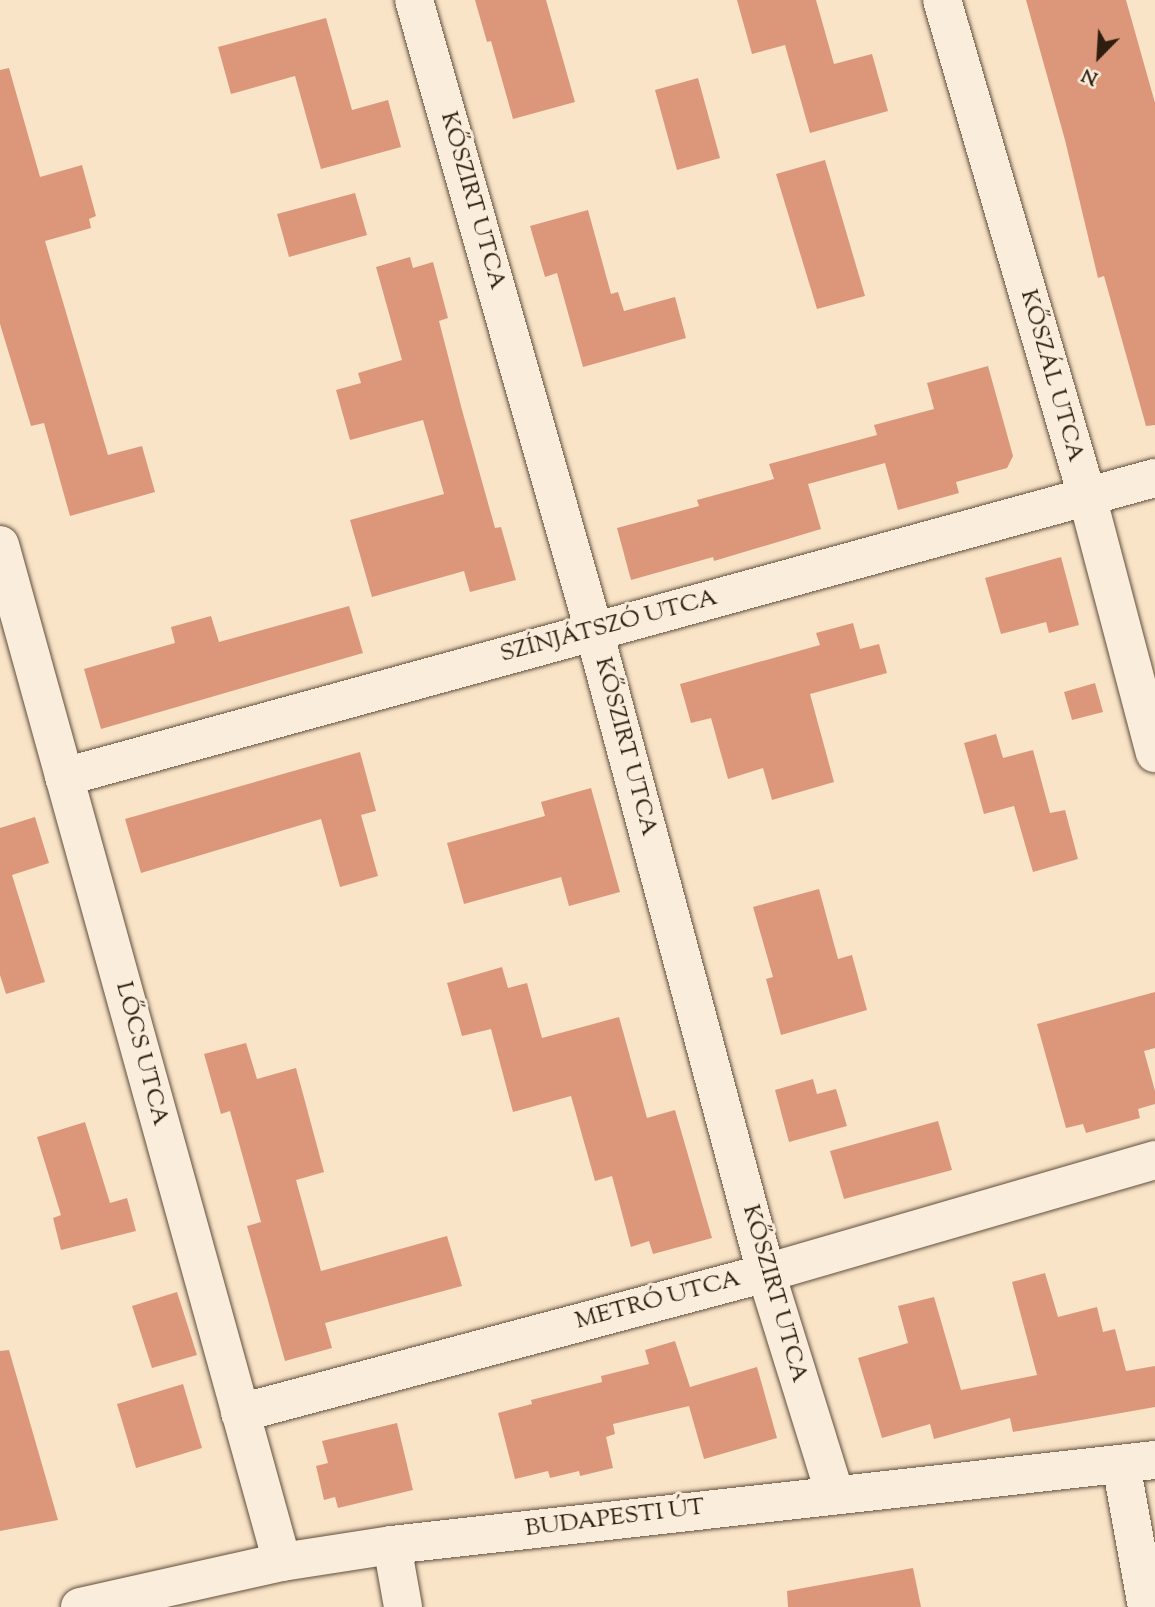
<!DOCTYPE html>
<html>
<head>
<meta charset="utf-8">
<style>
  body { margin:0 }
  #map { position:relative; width:1155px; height:1607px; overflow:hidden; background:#f9e4c8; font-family:"Sorts Mill Goudy",serif }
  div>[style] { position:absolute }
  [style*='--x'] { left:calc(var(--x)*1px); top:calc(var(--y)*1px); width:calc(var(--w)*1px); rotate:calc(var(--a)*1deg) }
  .building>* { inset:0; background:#dc977a }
  .roads { filter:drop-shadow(0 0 2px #62503d) drop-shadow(0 0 2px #62503d) }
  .street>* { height:38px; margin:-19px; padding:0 19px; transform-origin:19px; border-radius:19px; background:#fbeddb }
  span { translate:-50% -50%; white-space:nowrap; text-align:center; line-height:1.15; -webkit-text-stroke:6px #fbeddb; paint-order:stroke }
  .street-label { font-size:24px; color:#2f1e0f }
  .north { position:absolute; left:1064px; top:21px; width:70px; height:70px; -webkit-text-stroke:5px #fbeddb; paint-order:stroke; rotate:204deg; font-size:19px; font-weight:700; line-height:28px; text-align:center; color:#2f1e0f }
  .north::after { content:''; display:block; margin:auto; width:24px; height:32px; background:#2f1e0f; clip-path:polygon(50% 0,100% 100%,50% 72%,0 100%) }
</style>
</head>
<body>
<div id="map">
  <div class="building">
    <div style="clip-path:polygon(475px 0,546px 0,575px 102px,513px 119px,491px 41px,487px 42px)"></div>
    <div style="clip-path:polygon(737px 0,816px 0,834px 64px,872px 54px,888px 111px,810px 133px,785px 45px,752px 54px)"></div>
    <div style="clip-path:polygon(1026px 0,1126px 0,1155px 103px,1155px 425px,1146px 426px,1104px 276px,1098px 278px,1065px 140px)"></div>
    <div style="clip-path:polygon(326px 18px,352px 110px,388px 100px,401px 147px,321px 169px,295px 76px,231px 94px,218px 47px)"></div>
    <div style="clip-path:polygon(9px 68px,40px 177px,82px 165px,96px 216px,89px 219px,91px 228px,45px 241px,108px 455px,142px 446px,155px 492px,70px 516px,44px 423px,31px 426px,0 324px,0 70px)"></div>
    <div style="clip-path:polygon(698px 78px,720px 158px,677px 170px,655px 90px)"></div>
    <div style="clip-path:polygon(825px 160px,865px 296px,817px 309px,776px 174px)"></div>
    <div style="clip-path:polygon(355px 193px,367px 235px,289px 257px,277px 214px)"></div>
    <div style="clip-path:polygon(588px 210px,611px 294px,618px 292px,624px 311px,675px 297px,686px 338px,583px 367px,557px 273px,545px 277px,530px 226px)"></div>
    <div style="clip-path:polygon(410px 257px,413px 268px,433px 262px,448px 318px,439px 321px,462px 410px,495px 528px,501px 527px,516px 580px,470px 592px,464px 571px,372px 597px,350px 520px,444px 494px,423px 420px,350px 440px,336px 390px,361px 383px,358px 373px,402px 360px,376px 267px)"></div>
    <div style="clip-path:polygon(988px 366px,1013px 456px,1007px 468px,956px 482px,959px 493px,898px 510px,885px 463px,808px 484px,821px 529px,714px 561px,713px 557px,631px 580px,617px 528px,699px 506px,697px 500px,774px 479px,769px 464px,877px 435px,874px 425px,934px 409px,927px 383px)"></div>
    <div style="clip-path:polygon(1061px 557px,1079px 625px,1049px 633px,1046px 622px,1001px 634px,985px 578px)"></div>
    <div style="clip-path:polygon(349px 606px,363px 653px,101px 729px,84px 669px,175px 643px,171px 627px,211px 616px,219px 642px)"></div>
    <div style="clip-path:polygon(853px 623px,860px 649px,879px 644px,887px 673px,810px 694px,834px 782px,772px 800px,763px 768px,728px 779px,711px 718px,691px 723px,680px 684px,820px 645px,816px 633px)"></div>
    <div style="clip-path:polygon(1095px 683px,1103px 712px,1072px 720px,1064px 692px)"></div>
    <div style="clip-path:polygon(996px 734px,1003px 758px,1033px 750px,1050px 813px,1065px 810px,1078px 859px,1033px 872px,1014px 806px,984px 814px,964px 743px)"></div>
    <div style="clip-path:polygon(360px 752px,376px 811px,361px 815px,378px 876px,340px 887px,321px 819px,141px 873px,125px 819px)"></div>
    <div style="clip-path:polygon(591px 788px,620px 892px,569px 906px,561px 877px,464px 904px,447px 843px,545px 816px,541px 802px)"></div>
    <div style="clip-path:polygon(35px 817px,49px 863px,12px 875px,45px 982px,6px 994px,0 975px,0 828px)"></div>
    <div style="clip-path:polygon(819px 889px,838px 959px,852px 955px,867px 1010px,781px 1035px,766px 979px,773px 977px,753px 907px)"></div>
    <div style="clip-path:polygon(502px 967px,508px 988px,527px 983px,542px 1038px,619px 1017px,647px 1118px,675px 1110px,712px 1238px,653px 1254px,649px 1241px,631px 1247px,612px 1176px,595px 1181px,571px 1096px,513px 1112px,491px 1029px,462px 1036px,447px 983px)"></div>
    <div style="clip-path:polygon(1155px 992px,1155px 1048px,1144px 1051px,1155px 1091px,1155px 1104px,1138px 1109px,1140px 1118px,1086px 1133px,1083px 1124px,1066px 1128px,1037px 1024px)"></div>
    <div style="clip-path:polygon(246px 1043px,257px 1079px,296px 1068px,324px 1172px,296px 1180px,321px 1271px,447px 1236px,462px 1286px,325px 1323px,332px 1348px,285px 1361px,247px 1226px,261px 1222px,230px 1111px,221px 1114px,204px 1054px)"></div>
    <div style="clip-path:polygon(813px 1079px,817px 1094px,836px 1089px,847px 1126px,789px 1142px,775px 1090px)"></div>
    <div style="clip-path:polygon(938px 1121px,952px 1170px,844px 1199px,830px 1151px)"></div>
    <div style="clip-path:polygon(85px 1122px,110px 1203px,127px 1198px,136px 1231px,61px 1250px,53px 1218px,61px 1215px,37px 1137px)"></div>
    <div style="clip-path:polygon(1045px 1273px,1058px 1317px,1097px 1307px,1103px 1332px,1115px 1329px,1126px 1371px,1155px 1366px,1155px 1407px,1013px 1432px,1010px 1418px,934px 1439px,930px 1424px,882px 1438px,858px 1358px,908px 1343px,898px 1306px,934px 1297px,961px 1390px,1037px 1375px,1012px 1282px)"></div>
    <div style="clip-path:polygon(177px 1292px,197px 1355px,152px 1368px,132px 1306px)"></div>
    <div style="clip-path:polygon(675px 1341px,690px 1387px,757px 1367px,777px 1438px,704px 1459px,689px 1406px,613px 1424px,615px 1434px,606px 1437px,613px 1468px,580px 1476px,579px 1471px,550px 1478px,548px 1471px,515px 1479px,498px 1413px,532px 1404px,531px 1400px,602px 1382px,601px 1376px,649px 1364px,645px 1350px)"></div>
    <div style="clip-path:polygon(9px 1350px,58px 1520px,0 1531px,0 1351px)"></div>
    <div style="clip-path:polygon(183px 1384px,202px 1448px,136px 1468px,117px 1404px)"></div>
    <div style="clip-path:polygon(397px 1423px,413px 1490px,338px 1508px,335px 1497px,324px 1500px,316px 1466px,328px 1463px,322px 1441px)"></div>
    <div style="clip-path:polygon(913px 1568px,921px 1607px,788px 1607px,787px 1591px)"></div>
  </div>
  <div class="roads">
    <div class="street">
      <div style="--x:414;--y:0;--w:656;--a:74.08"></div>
      <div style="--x:594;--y:631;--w:665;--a:75"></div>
      <div style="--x:766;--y:1273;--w:232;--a:72.7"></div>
      <div style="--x:942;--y:0;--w:517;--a:73.7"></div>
      <div style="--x:1087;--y:496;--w:266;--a:75.2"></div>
      <div style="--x:0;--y:545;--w:1055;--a:74.5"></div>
      <div style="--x:64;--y:777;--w:1131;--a:-15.33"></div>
      <div style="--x:240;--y:1413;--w:544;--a:-14.9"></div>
      <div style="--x:766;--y:1273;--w:405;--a:-16.2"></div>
      <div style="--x:1121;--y:1464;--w:145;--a:79.7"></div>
      <div style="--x:392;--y:1545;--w:63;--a:79.9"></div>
      <div style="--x:80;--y:1607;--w:207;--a:-12.6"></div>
      <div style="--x:282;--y:1562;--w:111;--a:-8.8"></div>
      <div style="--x:392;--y:1545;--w:768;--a:-6.36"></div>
    </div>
  </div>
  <div class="street-label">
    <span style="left:472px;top:201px;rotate:74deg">KŐSZIRT UTCA</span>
    <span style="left:1051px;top:376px;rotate:74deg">KŐSZÁL UTCA</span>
    <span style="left:609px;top:627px;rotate:-15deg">SZÍNJÁTSZÓ UTCA</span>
    <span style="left:625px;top:747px;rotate:75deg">KŐSZIRT UTCA</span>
    <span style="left:141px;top:1054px;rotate:75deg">LŐCS UTCA</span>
    <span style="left:774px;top:1294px;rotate:74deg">KŐSZIRT UTCA</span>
    <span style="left:658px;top:1301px;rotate:-15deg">METRÓ UTCA</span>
    <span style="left:615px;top:1519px;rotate:-7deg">BUDAPESTI ÚT</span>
  </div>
  <div class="north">N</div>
</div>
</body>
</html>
